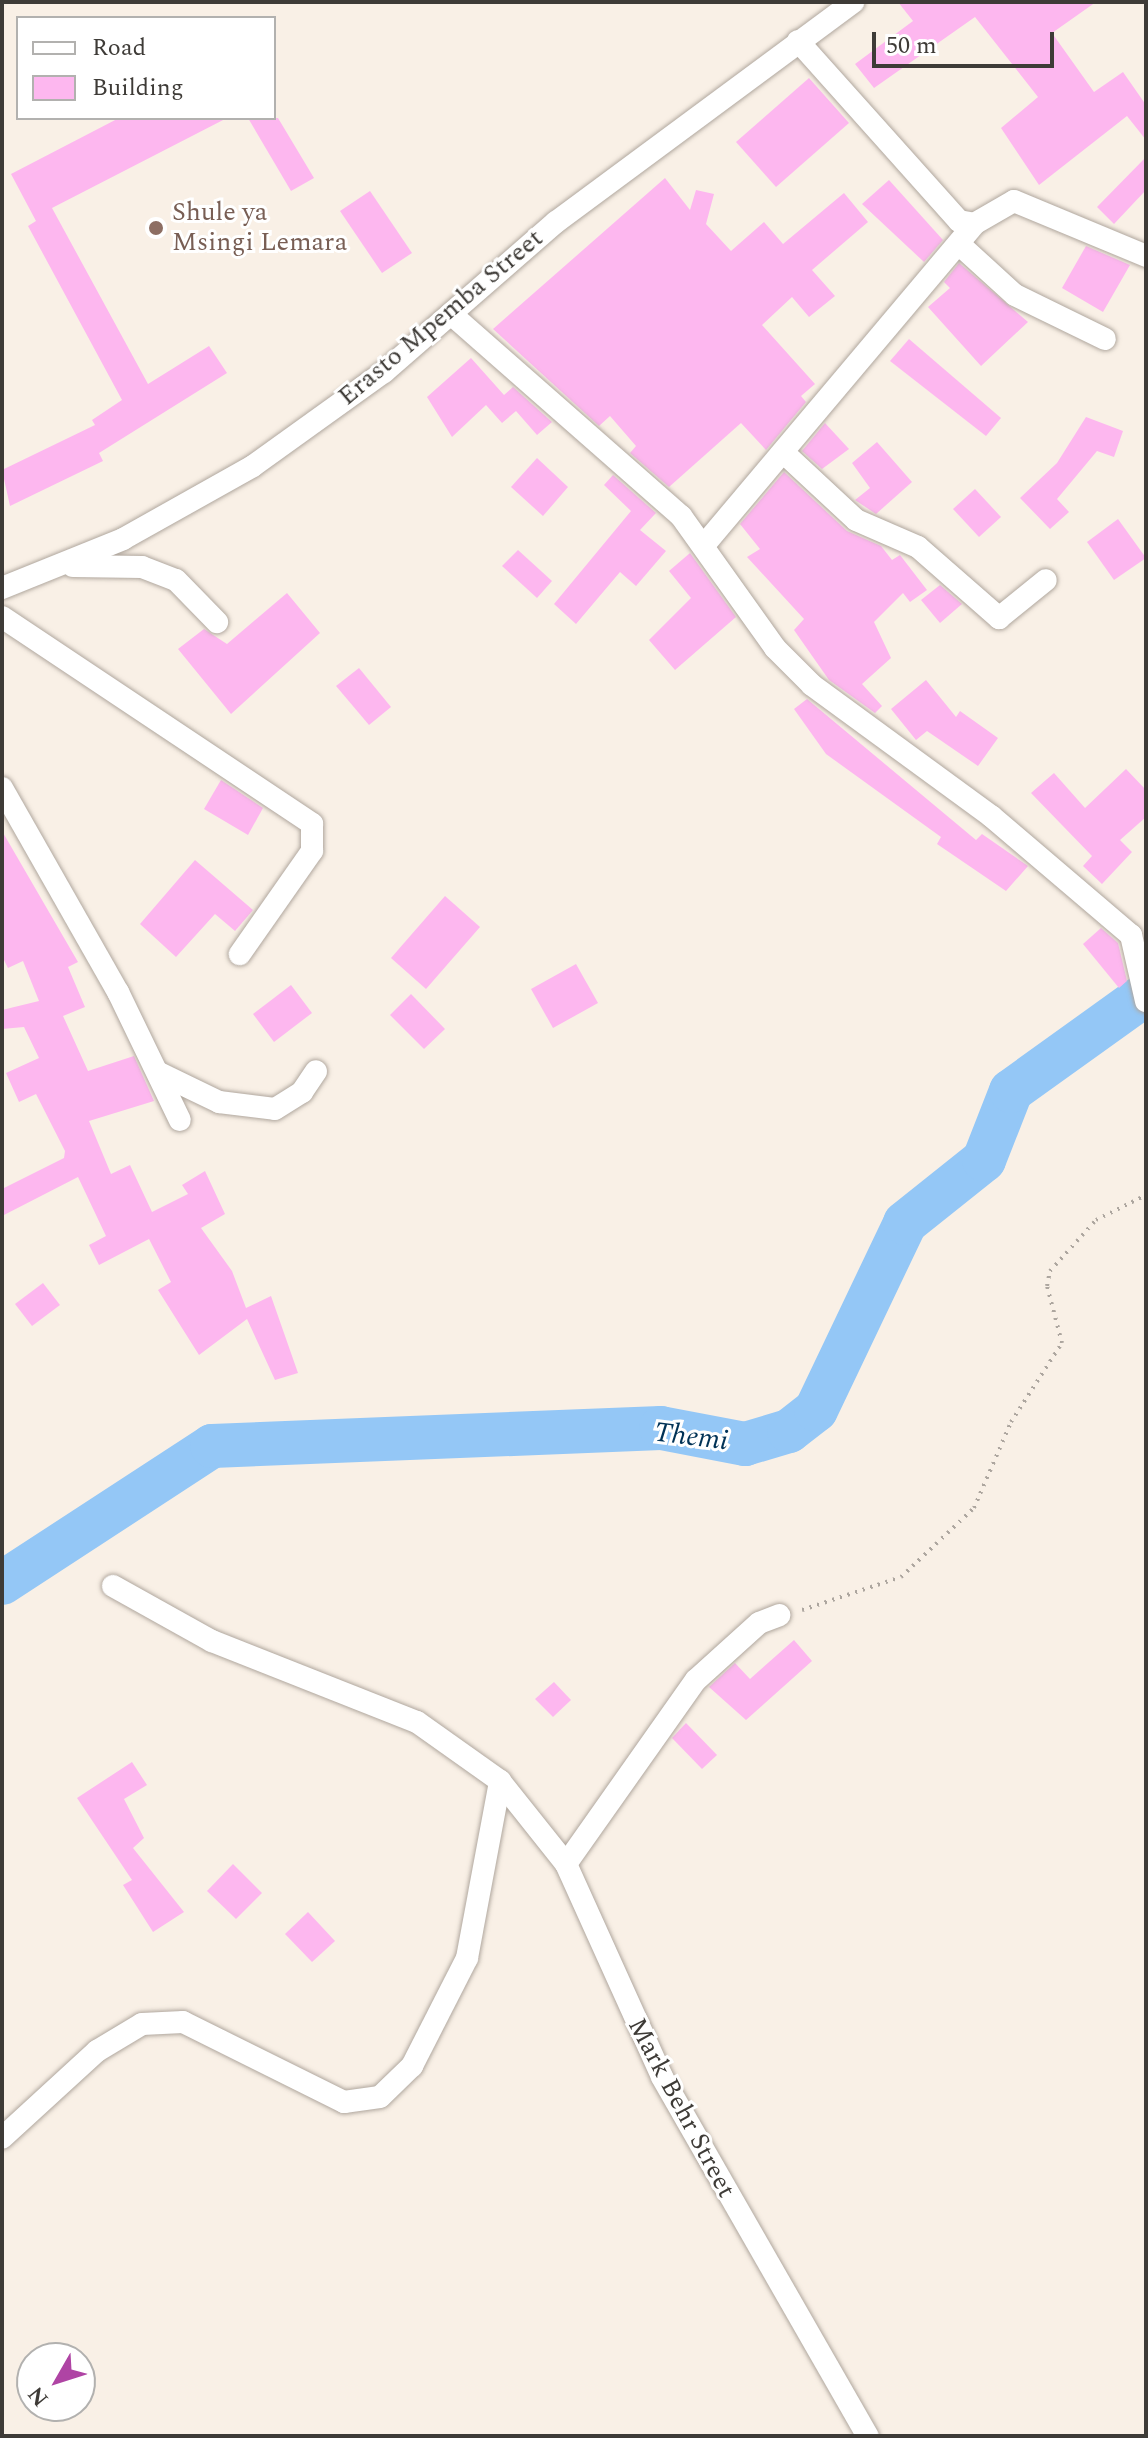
<!DOCTYPE html>
<html>
<head>
<meta charset="utf-8">
<style>
  body { margin:0 }
  #map { position:relative; width:1148px; height:2438px; overflow:hidden; background:#f9f0e6; font-family:Spectral,serif }
  div>[style] { position:absolute }
  [style*='--x'] { left:calc(var(--x)*1px); top:calc(var(--y)*1px); width:calc(var(--w)*1px); rotate:calc(var(--a)*1deg) }
  .river>* { height:44px; margin:-22px; padding:0 22px; transform-origin:22px; border-radius:22px; background:#94c7f6 }
  .building>* { inset:0; background:#fdb7ef }
  .path>* { height:4px; margin-top:-2px; transform-origin:0; background:repeating-linear-gradient(90deg,#ada69f 0 2px,transparent 0 8px) }
  .roads { filter:drop-shadow(0 0 2px #b0a79e) drop-shadow(0 0 2px #b0a79e) }
  .minor>* { height:22px; margin:-11px; padding:0 11px; transform-origin:11px; border-radius:11px; background:#fff }
  .dots>* { width:22px; height:22px; translate:-50% -50%; box-sizing:border-box; border:4px solid #fff; border-radius:50% }
  span { translate:-50% -50%; white-space:nowrap; text-align:center; line-height:1.15; -webkit-text-stroke:6px #fff; paint-order:stroke }
  .education-label { font-size:26px; color:#785e54 }
  .left { translate:0 -50%; text-align:left }
  .street-label { font-size:26px; color:#3e3b37 }
  .water-label { font-size:28px; color:#003256; font-style:italic }
  .frame { position:absolute; inset:0; border:4px solid #3e3b37; pointer-events:none }
  .legend { position:absolute; left:16px; top:16px; width:260px; height:104px; box-sizing:border-box; background:#fff; border:2px solid #b2b1af; margin:0; padding:10px 14px; list-style:none; font-size:24px; color:#3e3b37 }
  .legend li { display:flex; align-items:center; gap:16px; height:40px }
  .legend b { width:40px; border:2px solid #b2b1af }
  .north { position:absolute; left:16px; top:2342px; width:80px; height:80px; box-sizing:border-box; background:#fff; border:2px solid #b2b1af; border-radius:50%; rotate:231deg; font-size:22px; font-weight:700; line-height:32px; text-align:center; color:#3e3b37 }
  .north::after { content:''; display:block; margin:auto; width:28px; height:36px; background:#af44a4; clip-path:polygon(50% 0,100% 100%,50% 72%,0 100%) }
  .scale { position:absolute; left:872px; top:32px; width:182px; height:36px; box-sizing:border-box; border:4px solid #3e3b37; border-top:0; padding-left:10px; font-size:24px; line-height:28px; white-space:nowrap; color:#3e3b37; -webkit-text-stroke:6px #fff; paint-order:stroke }
</style>
</head>
<body>
<div id="map">
  <div class="river">
    <div style="--x:2;--y:1583;--w:251;--a:-33.1"></div>
    <div style="--x:212;--y:1446;--w:449;--a:-2.3"></div>
    <div style="--x:661;--y:1428;--w:86;--a:10.8"></div>
    <div style="--x:745;--y:1444;--w:46;--a:-16.5"></div>
    <div style="--x:789;--y:1431;--w:34;--a:-38"></div>
    <div style="--x:816;--y:1410;--w:207;--a:-64.5"></div>
    <div style="--x:905;--y:1223;--w:101;--a:-38.6"></div>
    <div style="--x:984;--y:1160;--w:74;--a:-68.6"></div>
    <div style="--x:1011;--y:1091;--w:166;--a:-35.7"></div>
  </div>
  <div class="building">
    <div style="clip-path:polygon(898px 2px,1096px 2px,1052px 33px,1094px 92px,1123px 72px,1146px 105px,1146px 140px,1127px 116px,1039px 185px,1001px 128px,1038px 97px,975px 17px,874px 88px,855px 64px,913px 21px)"></div>
    <div style="clip-path:polygon(809px 78px,849px 123px,776px 187px,736px 142px)"></div>
    <div style="clip-path:polygon(119px 118px,227px 118px,52px 208px,148px 384px,209px 346px,227px 373px,99px 453px,103px 461px,10px 506px,2px 470px,95px 425px,92px 420px,122px 400px,28px 226px,36px 221px,11px 174px)"></div>
    <div style="clip-path:polygon(248px 118px,278px 118px,314px 178px,291px 191px)"></div>
    <div style="clip-path:polygon(1146px 157px,1146px 190px,1114px 224px,1097px 207px)"></div>
    <div style="clip-path:polygon(665px 178px,690px 210px,696px 190px,714px 194px,706px 224px,731px 251px,764px 222px,783px 244px,844px 193px,868px 222px,812px 270px,835px 296px,809px 317px,792px 297px,762px 325px,815px 384px,801px 396px,806px 402px,766px 450px,741px 423px,669px 487px,630px 453px,636px 446px,610px 416px,599px 426px,493px 329px)"></div>
    <div style="clip-path:polygon(889px 180px,943px 240px,924px 262px,862px 204px)"></div>
    <div style="clip-path:polygon(370px 191px,412px 253px,382px 273px,340px 211px)"></div>
    <div style="clip-path:polygon(1086px 246px,1130px 265px,1103px 312px,1062px 288px)"></div>
    <div style="clip-path:polygon(959px 263px,1028px 322px,981px 366px,928px 307px,950px 288px,944px 282px)"></div>
    <div style="clip-path:polygon(909px 339px,1001px 418px,986px 436px,890px 361px)"></div>
    <div style="clip-path:polygon(471px 358px,504px 395px,513px 387px,552px 422px,537px 435px,516px 411px,502px 423px,486px 405px,452px 437px,427px 397px)"></div>
    <div style="clip-path:polygon(1086px 417px,1123px 431px,1114px 457px,1097px 451px,1057px 499px,1069px 512px,1050px 529px,1020px 498px,1057px 463px)"></div>
    <div style="clip-path:polygon(825px 423px,849px 449px,822px 469px,802px 451px)"></div>
    <div style="clip-path:polygon(877px 442px,912px 482px,876px 514px,855px 500px,870px 488px,852px 463px)"></div>
    <div style="clip-path:polygon(537px 458px,568px 487px,543px 516px,511px 487px)"></div>
    <div style="clip-path:polygon(784px 472px,847px 531px,881px 546px,892px 560px,900px 555px,927px 590px,910px 602px,903px 593px,874px 622px,891px 658px,862px 684px,882px 706px,875px 713px,829px 680px,794px 630px,804px 619px,747px 557px,760px 549px,740px 524px)"></div>
    <div style="clip-path:polygon(613px 475px,656px 513px,640px 530px,666px 551px,636px 586px,620px 572px,576px 624px,554px 604px,631px 511px,604px 485px)"></div>
    <div style="clip-path:polygon(975px 489px,1001px 517px,979px 537px,953px 509px)"></div>
    <div style="clip-path:polygon(1118px 519px,1146px 558px,1114px 580px,1087px 542px)"></div>
    <div style="clip-path:polygon(518px 550px,552px 581px,537px 598px,502px 566px)"></div>
    <div style="clip-path:polygon(690px 553px,736px 617px,675px 670px,649px 640px,691px 598px,669px 571px)"></div>
    <div style="clip-path:polygon(940px 585px,962px 604px,940px 623px,921px 600px)"></div>
    <div style="clip-path:polygon(287px 593px,320px 633px,231px 714px,178px 649px,204px 629px,227px 644px)"></div>
    <div style="clip-path:polygon(359px 668px,391px 707px,369px 725px,336px 686px)"></div>
    <div style="clip-path:polygon(926px 680px,956px 717px,960px 711px,998px 738px,978px 766px,927px 731px,916px 740px,891px 709px)"></div>
    <div style="clip-path:polygon(807px 699px,976px 840px,982px 834px,1028px 866px,1006px 891px,937px 844px,941px 837px,826px 754px,794px 709px)"></div>
    <div style="clip-path:polygon(1126px 769px,1146px 790px,1146px 817px,1120px 840px,1132px 852px,1102px 884px,1083px 866px,1092px 856px,1031px 793px,1054px 773px,1085px 808px)"></div>
    <div style="clip-path:polygon(221px 780px,263px 808px,248px 835px,204px 809px)"></div>
    <div style="clip-path:polygon(2px 831px,78px 962px,68px 967px,85px 1007px,63px 1016px,88px 1071px,134px 1056px,154px 1101px,89px 1121px,111px 1174px,130px 1165px,152px 1212px,188px 1194px,182px 1185px,205px 1171px,225px 1214px,201px 1228px,232px 1271px,246px 1308px,271px 1296px,298px 1373px,275px 1380px,247px 1319px,199px 1355px,158px 1290px,171px 1282px,149px 1239px,99px 1265px,89px 1245px,106px 1236px,78px 1177px,2px 1216px,2px 1189px,64px 1158px,65px 1151px,36px 1094px,19px 1102px,6px 1073px,39px 1058px,24px 1027px,2px 1029px,2px 1010px,39px 1001px,23px 961px,8px 968px,2px 956px)"></div>
    <div style="clip-path:polygon(195px 860px,253px 910px,235px 931px,215px 914px,176px 957px,140px 924px)"></div>
    <div style="clip-path:polygon(445px 896px,480px 927px,426px 989px,391px 958px)"></div>
    <div style="clip-path:polygon(1101px 928px,1118px 943px,1127px 981px,1119px 988px,1083px 944px)"></div>
    <div style="clip-path:polygon(576px 964px,598px 1003px,553px 1028px,531px 989px)"></div>
    <div style="clip-path:polygon(291px 985px,312px 1013px,274px 1042px,253px 1014px)"></div>
    <div style="clip-path:polygon(411px 994px,445px 1029px,424px 1049px,390px 1015px)"></div>
    <div style="clip-path:polygon(43px 1283px,60px 1305px,32px 1326px,15px 1304px)"></div>
    <div style="clip-path:polygon(794px 1640px,812px 1661px,746px 1720px,709px 1687px,735px 1663px,750px 1679px)"></div>
    <div style="clip-path:polygon(554px 1682px,571px 1700px,553px 1717px,535px 1699px)"></div>
    <div style="clip-path:polygon(686px 1723px,717px 1755px,702px 1769px,672px 1738px)"></div>
    <div style="clip-path:polygon(132px 1762px,147px 1785px,124px 1799px,144px 1838px,133px 1848px,184px 1912px,153px 1932px,123px 1885px,132px 1880px,77px 1798px)"></div>
    <div style="clip-path:polygon(233px 1864px,262px 1893px,236px 1919px,207px 1891px)"></div>
    <div style="clip-path:polygon(308px 1912px,335px 1941px,312px 1962px,285px 1934px)"></div>
  </div>
  <div class="path">
    <div style="--x:802;--y:1610;--w:104;--a:-18.4"></div>
    <div style="--x:901;--y:1577;--w:100;--a:-43.4"></div>
    <div style="--x:974;--y:1508;--w:94;--a:-66.7"></div>
    <div style="--x:1011;--y:1422;--w:94;--a:-57.2"></div>
    <div style="--x:1062;--y:1343;--w:59;--a:-104.7"></div>
    <div style="--x:1047;--y:1286;--w:15;--a:-79"></div>
    <div style="--x:1050;--y:1271;--w:69;--a:-48"></div>
    <div style="--x:1096;--y:1220;--w:56;--a:-26.6"></div>
  </div>
  <div class="roads">
    <div class="minor">
      <div style="--x:798;--y:41;--w:241;--a:48.2"></div>
      <div style="--x:959;--y:221;--w:15;--a:11"></div>
      <div style="--x:974;--y:224;--w:46;--a:-29.9"></div>
      <div style="--x:1014;--y:201;--w:143;--a:22.6"></div>
      <div style="--x:960;--y:245;--w:74;--a:42.3"></div>
      <div style="--x:1015;--y:295;--w:100;--a:26.1"></div>
      <div style="--x:451;--y:314;--w:306;--a:41.3"></div>
      <div style="--x:681;--y:516;--w:162;--a:54.5"></div>
      <div style="--x:775;--y:648;--w:52;--a:45"></div>
      <div style="--x:812;--y:685;--w:222;--a:36.2"></div>
      <div style="--x:991;--y:816;--w:184;--a:40.4"></div>
      <div style="--x:1131;--y:935;--w:68;--a:77.2"></div>
      <div style="--x:784;--y:453;--w:98;--a:42.9"></div>
      <div style="--x:856;--y:520;--w:68;--a:23.5"></div>
      <div style="--x:918;--y:547;--w:108;--a:41.2"></div>
      <div style="--x:999;--y:618;--w:60;--a:-39"></div>
      <div style="--x:705;--y:544;--w:418;--a:-49.9"></div>
      <div style="--x:73;--y:566;--w:69;--a:0.8"></div>
      <div style="--x:142;--y:567;--w:36;--a:21"></div>
      <div style="--x:176;--y:580;--w:59;--a:45.7"></div>
      <div style="--x:2;--y:588;--w:131;--a:-22"></div>
      <div style="--x:123;--y:539;--w:149;--a:-29.3"></div>
      <div style="--x:253;--y:466;--w:161;--a:-35.7"></div>
      <div style="--x:384;--y:372;--w:228;--a:-41.1"></div>
      <div style="--x:556;--y:222;--w:370;--a:-36.5"></div>
      <div style="--x:2;--y:617;--w:373;--a:33.7"></div>
      <div style="--x:312;--y:824;--w:27;--a:90"></div>
      <div style="--x:312;--y:851;--w:126;--a:125"></div>
      <div style="--x:2;--y:788;--w:235;--a:60.4"></div>
      <div style="--x:118;--y:992;--w:142;--a:64.2"></div>
      <div style="--x:159;--y:1073;--w:67;--a:25.8"></div>
      <div style="--x:219;--y:1102;--w:56;--a:7.1"></div>
      <div style="--x:275;--y:1109;--w:32;--a:-32"></div>
      <div style="--x:302;--y:1092;--w:25;--a:-56"></div>
      <div style="--x:113;--y:1586;--w:113;--a:29.1"></div>
      <div style="--x:212;--y:1641;--w:220;--a:21.6"></div>
      <div style="--x:417;--y:1722;--w:102;--a:35.4"></div>
      <div style="--x:500;--y:1781;--w:106;--a:51.5"></div>
      <div style="--x:566;--y:1864;--w:234;--a:65.7"></div>
      <div style="--x:662;--y:2077;--w:414;--a:60.2"></div>
      <div style="--x:566;--y:1864;--w:225;--a:-54.8"></div>
      <div style="--x:696;--y:1680;--w:85;--a:-42.1"></div>
      <div style="--x:759;--y:1623;--w:22;--a:-21"></div>
      <div style="--x:2;--y:2138;--w:129;--a:-42.5"></div>
      <div style="--x:97;--y:2051;--w:52;--a:-31"></div>
      <div style="--x:142;--y:2024;--w:41;--a:-2.8"></div>
      <div style="--x:183;--y:2022;--w:180;--a:26.4"></div>
      <div style="--x:344;--y:2102;--w:36;--a:-8"></div>
      <div style="--x:380;--y:2097;--w:45;--a:-44.1"></div>
      <div style="--x:412;--y:2066;--w:121;--a:-63"></div>
      <div style="--x:467;--y:1958;--w:180;--a:-79.4"></div>
    </div>
  </div>
  <div class="dots">
    <div style="left:156px;top:228px;background:#8d6e63"></div>
  </div>
  <div class="education-label">
    <span class="left" style="left:172px;top:228px">Shule ya<br>Msingi Lemara</span>
  </div>
  <div class="street-label">
    <span style="left:441px;top:318px;rotate:-40deg">Erasto Mpemba Street</span>
    <span style="left:681px;top:2108px;rotate:62deg">Mark Behr Street</span>
  </div>
  <div class="water-label">
    <span style="left:691px;top:1437px;rotate:7deg">Themi</span>
  </div>
  <div class="frame"></div>
  <ul class="legend">
  <li><b style="height:10px;background:#fff"></b>Road</li>
  <li><b style="height:22px;background:#fdb7ef"></b>Building</li>
  </ul>
  <div class="north">N</div>
  <div class="scale">50 m</div>
</div>
</body>
</html>
